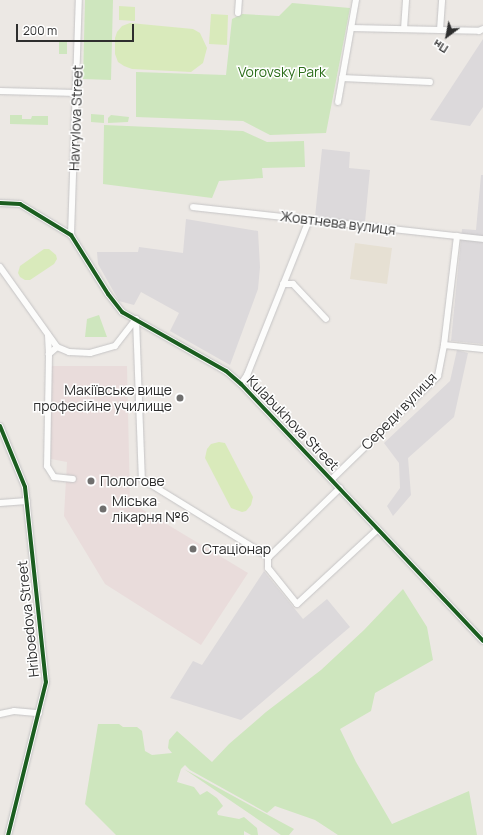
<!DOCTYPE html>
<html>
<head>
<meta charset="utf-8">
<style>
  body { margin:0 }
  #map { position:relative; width:483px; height:835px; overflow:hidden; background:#ece8e4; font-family:Manrope,sans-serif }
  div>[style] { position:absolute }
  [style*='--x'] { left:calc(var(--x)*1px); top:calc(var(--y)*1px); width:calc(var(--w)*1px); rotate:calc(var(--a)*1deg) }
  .industrial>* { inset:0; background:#dcd9db }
  .education>* { inset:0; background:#e6e0d3 }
  .medical>* { inset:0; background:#e9dcdb }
  .green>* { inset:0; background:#cee6be }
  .pitch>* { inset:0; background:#d9eabb }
  .roads { filter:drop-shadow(0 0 1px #c5c4c5) drop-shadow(0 0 1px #c5c4c5) }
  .minor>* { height:6px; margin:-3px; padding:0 3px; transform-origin:3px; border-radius:3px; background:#fcfcfb }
  .cycleway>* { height:4px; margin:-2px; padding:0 2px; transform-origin:2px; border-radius:2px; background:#1b5e20 }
  .dots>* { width:11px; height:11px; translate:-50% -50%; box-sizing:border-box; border:2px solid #fff; border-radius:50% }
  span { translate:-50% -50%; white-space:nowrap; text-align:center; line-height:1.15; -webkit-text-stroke:3px #fff; paint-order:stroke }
  .park-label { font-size:14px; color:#2c6e1b }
  .street-label { font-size:14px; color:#2e2e2e }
  .poi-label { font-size:14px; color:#2e2e2e }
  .right { translate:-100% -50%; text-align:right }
  .left { translate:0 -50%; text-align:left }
  .north { position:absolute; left:427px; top:16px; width:40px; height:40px; -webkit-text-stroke:3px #fff; paint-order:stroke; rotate:212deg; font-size:11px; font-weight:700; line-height:16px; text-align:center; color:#2e2e2e }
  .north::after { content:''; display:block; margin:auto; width:14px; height:18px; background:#2e2e2e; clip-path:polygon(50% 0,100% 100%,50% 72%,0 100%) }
  .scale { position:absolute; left:16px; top:24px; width:118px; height:18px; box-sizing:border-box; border:2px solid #2e2e2e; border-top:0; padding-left:5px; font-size:12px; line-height:14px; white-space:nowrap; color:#2e2e2e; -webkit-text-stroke:3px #fff; paint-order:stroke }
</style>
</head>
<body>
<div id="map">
  <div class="industrial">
    <div style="clip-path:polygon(483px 39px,483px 107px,470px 126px,430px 120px)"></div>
    <div style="clip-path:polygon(322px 149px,350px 152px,349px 168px,370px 170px,365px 222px,315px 217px)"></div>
    <div style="clip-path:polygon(481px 175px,483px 175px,483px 344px,451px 341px,462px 229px,476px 230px)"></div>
    <div style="clip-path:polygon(186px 219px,258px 231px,260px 267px,258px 289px,230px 365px,170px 331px,179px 313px,141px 292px,134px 305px,119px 301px,98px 264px,97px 252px,138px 252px,139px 247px,183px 253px)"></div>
    <div style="clip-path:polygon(457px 350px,468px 353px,454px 417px,408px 458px,411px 495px,393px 516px,387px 506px,400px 488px,399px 463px,384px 443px,450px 381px)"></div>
    <div style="clip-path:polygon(264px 571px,303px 619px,327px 599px,350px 627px,241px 720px,170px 698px,193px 661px,202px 665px)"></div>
  </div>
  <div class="education">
    <div style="clip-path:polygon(355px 243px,392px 248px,387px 284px,350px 279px)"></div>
  </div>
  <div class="medical">
    <div style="clip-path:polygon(51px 366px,127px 366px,130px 502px,248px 573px,201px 645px,105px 584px,64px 516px,67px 462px,51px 459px)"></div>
  </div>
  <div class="green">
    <div style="clip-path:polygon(85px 0,113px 0,111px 80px,83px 79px)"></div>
    <div style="clip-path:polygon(292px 3px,350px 8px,326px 133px,270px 135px,243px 121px,136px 117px,136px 72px,226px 75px,232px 19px,242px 14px,279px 16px)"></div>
    <div style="clip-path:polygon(59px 42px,67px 42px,67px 54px,59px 54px)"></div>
    <div style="clip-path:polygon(91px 114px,104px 115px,104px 123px,91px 122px)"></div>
    <div style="clip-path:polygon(10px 115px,22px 115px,22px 119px,31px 119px,32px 116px,48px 116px,48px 125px,10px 124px)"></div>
    <div style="clip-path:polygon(111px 115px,129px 117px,128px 122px,108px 123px,108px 118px)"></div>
    <div style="clip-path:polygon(104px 125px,243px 131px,267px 142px,304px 141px,305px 167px,262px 168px,263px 178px,219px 181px,212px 198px,103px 184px)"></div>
    <div style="clip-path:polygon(99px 315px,107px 337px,85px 337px,87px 319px)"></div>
    <div style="clip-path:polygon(403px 589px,427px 627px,433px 660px,375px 693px,371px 711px,340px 729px,356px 762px,392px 824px,469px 791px,477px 835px,338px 835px,315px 820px,275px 806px,267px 813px,190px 770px,185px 765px,181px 769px,177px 782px,194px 787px,200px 795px,207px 791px,217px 798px,223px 806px,217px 812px,218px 815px,239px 819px,244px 817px,257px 828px,258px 835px,251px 835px,244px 831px,244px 835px,116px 835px,85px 804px,98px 724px,119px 724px,123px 727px,137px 727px,142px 731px,145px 751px,152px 755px,172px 753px,168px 748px,169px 740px,177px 731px,212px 762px,229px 744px,266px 712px,321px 670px,364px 630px)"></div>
    <div style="clip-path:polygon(184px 769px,257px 809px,294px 829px,289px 835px,281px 835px)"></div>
  </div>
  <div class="pitch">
    <div style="clip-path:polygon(119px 6px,135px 7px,135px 21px,119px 20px)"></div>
    <div style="clip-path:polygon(211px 14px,228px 15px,227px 45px,209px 44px)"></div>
    <div style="clip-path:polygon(130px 23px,193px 29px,200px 33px,207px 48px,203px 63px,191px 72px,132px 69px,124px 66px,118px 62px,115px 54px,115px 38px,117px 32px,122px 26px)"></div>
    <div style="clip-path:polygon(44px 249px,49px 249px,56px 255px,57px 259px,54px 264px,30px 280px,25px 280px,20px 277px,18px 273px,20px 266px)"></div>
    <div style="clip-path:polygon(219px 442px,225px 443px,253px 497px,251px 505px,246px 511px,242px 512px,231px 508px,205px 458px,207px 449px,211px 444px)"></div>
  </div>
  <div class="roads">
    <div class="minor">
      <div style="--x:238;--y:13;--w:13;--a:-86"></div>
      <div style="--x:351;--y:28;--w:89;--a:1.3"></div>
      <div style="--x:440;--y:30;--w:39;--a:1"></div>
      <div style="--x:479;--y:31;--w:4;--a:-27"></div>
      <div style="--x:404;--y:29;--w:29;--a:-86"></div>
      <div style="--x:440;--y:30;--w:30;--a:-86"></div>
      <div style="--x:342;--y:78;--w:88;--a:2.6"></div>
      <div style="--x:0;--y:91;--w:77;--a:1.5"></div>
      <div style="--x:338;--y:102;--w:104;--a:-80"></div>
      <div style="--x:0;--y:203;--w:20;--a:3"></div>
      <div style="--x:20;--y:204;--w:60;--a:31.3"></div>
      <div style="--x:71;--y:235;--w:70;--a:57.9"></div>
      <div style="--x:108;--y:294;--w:23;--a:52"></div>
      <div style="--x:122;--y:312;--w:120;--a:29.6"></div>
      <div style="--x:226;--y:371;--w:20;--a:41"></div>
      <div style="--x:241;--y:384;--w:353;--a:46.7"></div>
      <div style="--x:193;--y:207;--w:292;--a:6.3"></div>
      <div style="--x:71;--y:235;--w:235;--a:-88.1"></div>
      <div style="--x:0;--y:267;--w:98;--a:54.5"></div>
      <div style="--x:57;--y:347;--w:13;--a:23"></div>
      <div style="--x:69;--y:352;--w:21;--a:3"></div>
      <div style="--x:90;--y:353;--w:26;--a:-16"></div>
      <div style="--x:115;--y:346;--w:34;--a:-52"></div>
      <div style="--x:283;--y:284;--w:10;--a:0"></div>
      <div style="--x:293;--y:284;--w:48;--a:46.7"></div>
      <div style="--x:136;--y:319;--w:160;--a:87.9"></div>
      <div style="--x:142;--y:479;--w:149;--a:31.6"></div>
      <div style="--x:48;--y:335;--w:19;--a:87"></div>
      <div style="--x:444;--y:345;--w:39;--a:6"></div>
      <div style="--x:57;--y:347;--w:11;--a:139"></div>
      <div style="--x:49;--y:354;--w:112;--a:91"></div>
      <div style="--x:47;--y:466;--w:13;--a:58"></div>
      <div style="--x:54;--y:477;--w:19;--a:6"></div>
      <div style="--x:241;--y:384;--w:11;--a:-56"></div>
      <div style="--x:247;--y:375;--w:167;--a:-68.2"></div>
      <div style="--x:0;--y:426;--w:66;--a:67.7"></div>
      <div style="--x:25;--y:487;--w:196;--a:83.9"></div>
      <div style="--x:46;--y:682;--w:158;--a:103.9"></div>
      <div style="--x:332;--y:479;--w:148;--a:-44.2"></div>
      <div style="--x:438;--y:376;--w:32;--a:-79"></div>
      <div style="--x:444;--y:345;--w:110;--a:-83.2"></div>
      <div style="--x:340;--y:488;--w:100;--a:135.8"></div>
      <div style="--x:268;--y:558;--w:10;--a:90"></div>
      <div style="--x:268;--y:568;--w:46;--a:51.1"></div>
      <div style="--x:297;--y:604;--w:110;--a:-42.8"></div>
      <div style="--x:0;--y:503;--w:27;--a:-4"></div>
      <div style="--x:0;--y:714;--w:14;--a:-12"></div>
      <div style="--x:14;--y:711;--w:25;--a:5"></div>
    </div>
  </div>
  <div class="cycleway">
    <div style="--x:0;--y:203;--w:20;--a:3"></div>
    <div style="--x:20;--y:204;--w:60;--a:31.3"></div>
    <div style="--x:71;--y:235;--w:70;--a:57.9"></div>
    <div style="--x:108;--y:294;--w:23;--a:52"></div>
    <div style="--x:122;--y:312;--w:120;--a:29.6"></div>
    <div style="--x:226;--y:371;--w:20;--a:41"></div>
    <div style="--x:241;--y:384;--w:353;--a:46.7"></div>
    <div style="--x:0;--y:426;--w:66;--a:67.7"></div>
    <div style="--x:25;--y:487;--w:196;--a:83.9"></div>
    <div style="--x:46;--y:682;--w:158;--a:103.9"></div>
  </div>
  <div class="dots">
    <div style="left:180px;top:398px;background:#706f6e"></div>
    <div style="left:91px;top:481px;background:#706f6e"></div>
    <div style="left:103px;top:509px;background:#706f6e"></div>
    <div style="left:193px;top:549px;background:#706f6e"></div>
  </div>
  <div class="park-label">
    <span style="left:282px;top:72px">Vorovsky Park</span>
  </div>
  <div class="street-label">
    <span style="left:76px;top:118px;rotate:-88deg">Havrylova Street</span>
    <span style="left:338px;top:223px;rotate:7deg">Жовтнева вулиця</span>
    <span style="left:399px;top:411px;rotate:-46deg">Середи вулиця</span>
    <span style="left:293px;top:423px;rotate:46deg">Kulabukhova Street</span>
    <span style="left:28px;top:619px;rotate:-96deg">Hriboedova Street</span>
  </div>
  <div class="poi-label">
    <span class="right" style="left:172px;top:398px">Макіївське вище<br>професійне училище</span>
    <span class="left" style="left:100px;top:481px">Пологове</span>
    <span class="left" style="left:112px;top:509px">Міська<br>лікарня №6</span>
    <span class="left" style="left:202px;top:549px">Стаціонар</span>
  </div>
  <div class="north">Пн</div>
  <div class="scale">200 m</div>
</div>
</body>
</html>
